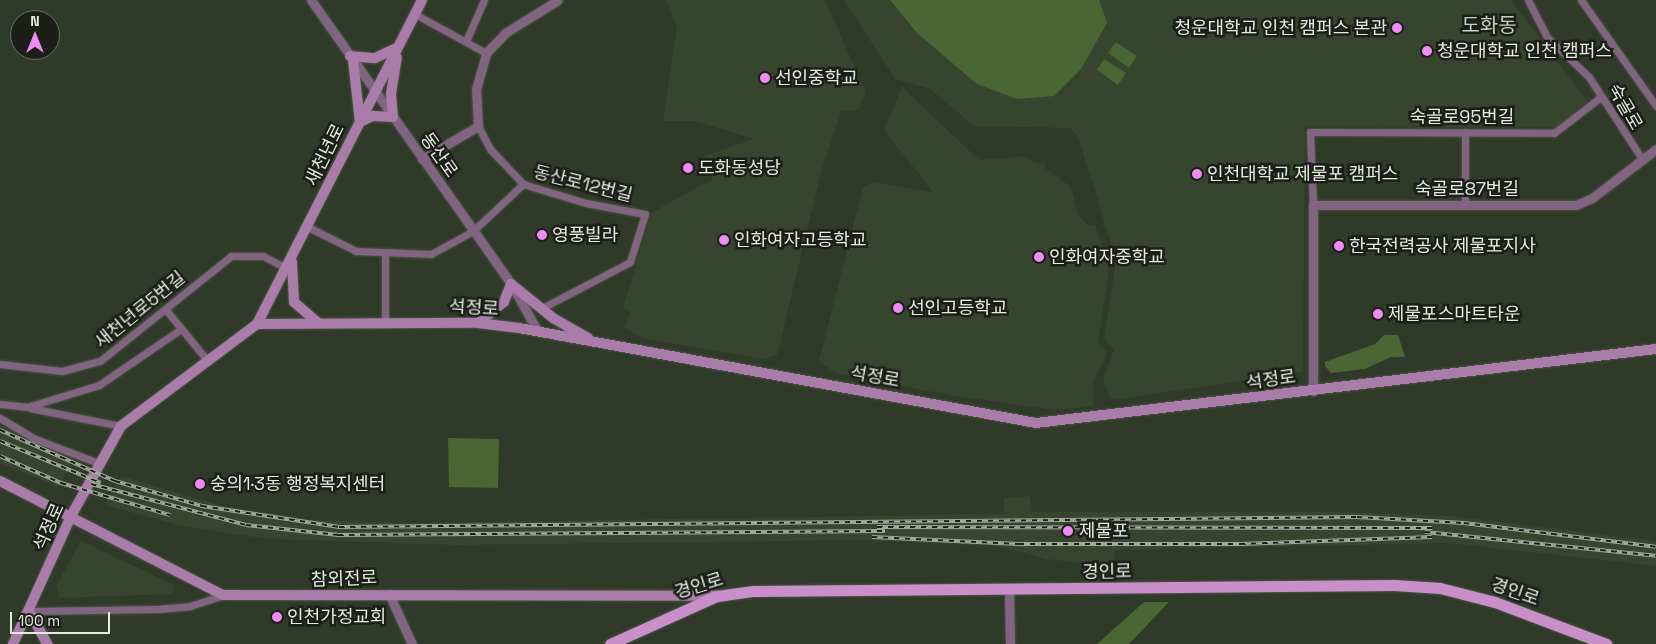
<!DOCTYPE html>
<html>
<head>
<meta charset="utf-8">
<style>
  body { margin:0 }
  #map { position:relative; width:1656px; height:644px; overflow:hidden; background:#303a29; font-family:"Space Grotesk","Noto Sans KR",sans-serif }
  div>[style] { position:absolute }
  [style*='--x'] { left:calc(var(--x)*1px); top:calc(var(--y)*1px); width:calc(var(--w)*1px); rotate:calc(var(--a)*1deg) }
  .built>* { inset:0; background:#37442e }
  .green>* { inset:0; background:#496634 }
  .roads { filter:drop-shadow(0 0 1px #4d5646) drop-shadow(0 0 1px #4d5646) }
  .minor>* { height:7px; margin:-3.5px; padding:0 3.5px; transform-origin:3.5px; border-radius:3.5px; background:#806480 }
  .tertiary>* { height:9px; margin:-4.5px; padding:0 4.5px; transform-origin:4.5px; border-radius:4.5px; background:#806480 }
  .secondary>* { height:10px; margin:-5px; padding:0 5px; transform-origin:5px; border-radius:5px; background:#a97ca9 }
  .primary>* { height:11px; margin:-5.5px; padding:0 5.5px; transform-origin:5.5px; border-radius:5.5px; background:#c88fc9 }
  .rail>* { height:4px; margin-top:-2px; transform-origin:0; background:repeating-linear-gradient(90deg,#1b1f18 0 5.5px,#a2a99c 0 11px); box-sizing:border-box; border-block:1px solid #a2a99c }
  .dots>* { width:14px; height:14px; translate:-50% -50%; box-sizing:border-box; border:2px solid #1b1f18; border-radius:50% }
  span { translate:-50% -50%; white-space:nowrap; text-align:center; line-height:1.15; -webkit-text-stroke:5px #1b1f18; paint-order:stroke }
  .poi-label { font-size:18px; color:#e4eae0 }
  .right { translate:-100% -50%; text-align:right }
  .left { translate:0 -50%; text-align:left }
  .street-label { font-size:18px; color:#e4eae0 }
  .quarter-label { font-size:20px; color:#c4d0bc }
  .north { position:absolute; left:10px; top:10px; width:50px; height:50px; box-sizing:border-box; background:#1b1f18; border:1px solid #6b7068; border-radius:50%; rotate:0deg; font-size:14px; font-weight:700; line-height:20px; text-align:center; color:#e4eae0 }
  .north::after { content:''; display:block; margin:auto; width:18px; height:22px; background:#f18af4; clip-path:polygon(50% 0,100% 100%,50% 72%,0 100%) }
  .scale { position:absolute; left:10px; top:612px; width:100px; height:22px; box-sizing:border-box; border:2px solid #e4eae0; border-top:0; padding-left:6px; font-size:15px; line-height:18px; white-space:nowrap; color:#e4eae0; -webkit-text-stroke:4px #1b1f18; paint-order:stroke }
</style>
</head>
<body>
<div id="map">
  <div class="built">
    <div style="clip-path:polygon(666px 0,825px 0,866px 93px,859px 109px,841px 112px,822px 169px,777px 355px,763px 359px,642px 338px,625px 328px,630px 312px,623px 308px,651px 213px,713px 179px,704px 156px,754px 139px,695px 121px,663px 121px,677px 27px)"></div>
    <div style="clip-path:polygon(844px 0,1511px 0,1588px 102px,1556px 127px,1305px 126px,1303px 372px,1111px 400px,1103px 378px,1114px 350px,1104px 339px,1116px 260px,1078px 136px,1070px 128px,974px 126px,930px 89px,895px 79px)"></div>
    <div style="clip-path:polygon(902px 87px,979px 160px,1026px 156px,1036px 164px,1045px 163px,1045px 168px,1071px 187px,1078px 215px,1089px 226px,1095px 224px,1109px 270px,1098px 343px,1107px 351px,1093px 384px,1093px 406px,1055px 410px,949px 395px,836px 373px,819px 361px,863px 187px,875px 182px,934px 193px,884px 130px)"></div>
    <div style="clip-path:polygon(0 425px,74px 458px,59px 487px,0 463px)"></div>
    <div style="clip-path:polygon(121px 476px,222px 506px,316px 520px,406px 523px,1004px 514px,1004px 498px,1030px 496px,1032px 512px,1347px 512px,1452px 516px,1656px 541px,1656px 566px,1447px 543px,1115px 550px,1114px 567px,1047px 559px,995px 546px,864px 540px,458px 545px,268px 539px,178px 525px,105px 505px)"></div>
    <div style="clip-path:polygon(81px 541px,172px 584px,174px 594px,60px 598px,56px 586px)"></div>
  </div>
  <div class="green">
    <div style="clip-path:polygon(890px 0,1099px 0,1107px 23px,1081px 69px,1054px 96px,1017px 99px,977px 84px,917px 33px)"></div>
    <div style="clip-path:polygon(1116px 42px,1137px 56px,1129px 68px,1108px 53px)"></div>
    <div style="clip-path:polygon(1104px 59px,1126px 73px,1118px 85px,1097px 70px)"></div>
    <div style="clip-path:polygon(1384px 335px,1398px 335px,1405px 357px,1391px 357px,1365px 369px,1331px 373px,1325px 366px,1325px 362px,1375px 344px)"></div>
    <div style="clip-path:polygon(448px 438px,499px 439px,498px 488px,449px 487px)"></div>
    <div style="clip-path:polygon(1144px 602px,1169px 602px,1129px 644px,1097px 644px)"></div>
  </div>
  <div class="roads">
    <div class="minor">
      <div style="--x:1528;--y:0;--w:42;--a:62.8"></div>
      <div style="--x:1547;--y:37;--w:58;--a:43.6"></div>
      <div style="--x:1589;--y:77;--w:98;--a:57.1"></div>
      <div style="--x:1581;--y:0;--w:130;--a:54.7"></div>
      <div style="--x:415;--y:14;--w:81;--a:28.8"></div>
      <div style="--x:466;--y:41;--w:45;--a:-66.3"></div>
      <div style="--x:478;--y:126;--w:27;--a:62"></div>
      <div style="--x:491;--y:150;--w:47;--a:46.7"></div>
      <div style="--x:523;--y:184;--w:66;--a:16.8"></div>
      <div style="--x:586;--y:203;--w:60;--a:10.6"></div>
      <div style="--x:645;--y:214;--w:50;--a:107.4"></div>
      <div style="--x:630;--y:262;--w:99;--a:152.4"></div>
      <div style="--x:1465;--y:132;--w:73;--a:90"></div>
      <div style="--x:1313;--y:205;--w:73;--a:-92.4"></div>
      <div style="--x:1310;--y:132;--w:244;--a:0.2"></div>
      <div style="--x:1554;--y:133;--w:59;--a:-37.5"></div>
      <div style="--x:308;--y:227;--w:54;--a:26.6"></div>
      <div style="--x:356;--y:251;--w:75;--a:2.3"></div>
      <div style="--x:431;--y:254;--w:48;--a:-28.7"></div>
      <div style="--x:473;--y:231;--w:69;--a:-43.2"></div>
      <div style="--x:385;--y:253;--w:69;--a:90"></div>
      <div style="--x:166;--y:310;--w:65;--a:50.6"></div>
      <div style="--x:0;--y:364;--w:62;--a:6.4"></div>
      <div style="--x:62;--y:371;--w:39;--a:-15"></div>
      <div style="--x:100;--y:361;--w:168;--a:-38.7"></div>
      <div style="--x:231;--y:256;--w:32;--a:0"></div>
      <div style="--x:263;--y:256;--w:27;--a:27"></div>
      <div style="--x:0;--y:404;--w:27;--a:6"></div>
      <div style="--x:27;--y:407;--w:75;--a:-17"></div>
      <div style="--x:99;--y:385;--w:99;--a:-34.3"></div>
      <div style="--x:30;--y:408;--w:93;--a:11.2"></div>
      <div style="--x:0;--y:418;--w:39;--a:31"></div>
      <div style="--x:33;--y:438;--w:70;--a:21"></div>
      <div style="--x:29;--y:611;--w:129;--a:-0.9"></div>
      <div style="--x:158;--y:609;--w:32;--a:-5"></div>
      <div style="--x:190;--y:606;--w:35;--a:-18"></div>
    </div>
    <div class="tertiary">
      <div style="--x:311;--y:0;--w:347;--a:54.8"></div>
      <div style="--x:511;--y:284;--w:53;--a:60.5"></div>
      <div style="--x:422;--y:159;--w:65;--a:-30.5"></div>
      <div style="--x:478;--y:126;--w:37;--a:-93"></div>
      <div style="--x:476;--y:89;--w:37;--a:-74"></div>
      <div style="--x:486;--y:53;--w:28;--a:-46"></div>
      <div style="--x:505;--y:33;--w:62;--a:-31.9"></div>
      <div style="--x:1313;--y:391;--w:186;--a:-90"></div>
      <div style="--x:1313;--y:205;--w:263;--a:0"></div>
      <div style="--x:1576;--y:205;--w:17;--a:-24"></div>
      <div style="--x:1592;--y:198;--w:81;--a:-37.4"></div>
      <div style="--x:1009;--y:591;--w:53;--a:88.9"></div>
      <div style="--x:389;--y:594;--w:55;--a:65.3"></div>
    </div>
    <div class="secondary">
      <div style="--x:350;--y:56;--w:25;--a:5"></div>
      <div style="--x:375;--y:58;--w:23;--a:-25"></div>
      <div style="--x:353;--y:60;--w:62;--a:83.6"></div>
      <div style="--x:360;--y:122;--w:14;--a:-25"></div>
      <div style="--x:373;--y:116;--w:20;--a:3"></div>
      <div style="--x:393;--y:117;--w:23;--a:-95"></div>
      <div style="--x:391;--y:94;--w:37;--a:-81"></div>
      <div style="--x:292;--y:262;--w:40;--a:87.1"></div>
      <div style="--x:294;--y:302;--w:32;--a:41"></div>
      <div style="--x:478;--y:323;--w:33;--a:-39"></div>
      <div style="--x:504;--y:302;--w:19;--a:-69"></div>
      <div style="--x:511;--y:284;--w:54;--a:39"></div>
      <div style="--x:553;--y:318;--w:40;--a:29.7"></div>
      <div style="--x:257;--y:324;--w:364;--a:-63"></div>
      <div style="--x:0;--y:481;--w:250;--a:27.1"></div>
      <div style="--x:223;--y:595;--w:494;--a:0.1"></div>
      <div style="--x:29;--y:611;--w:38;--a:61"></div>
      <div style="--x:13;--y:644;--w:141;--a:-65.6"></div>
      <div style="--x:71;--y:516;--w:103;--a:-60.9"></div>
      <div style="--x:121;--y:426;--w:170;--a:-36.9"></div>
      <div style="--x:257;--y:324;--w:221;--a:-0.3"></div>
      <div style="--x:478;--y:323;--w:41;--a:7"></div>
      <div style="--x:519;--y:328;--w:526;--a:10.41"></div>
      <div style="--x:1036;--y:423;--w:624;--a:-6.81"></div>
    </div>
    <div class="primary">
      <div style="--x:610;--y:644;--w:117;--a:-24.2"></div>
      <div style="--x:717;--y:596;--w:37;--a:-8"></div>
      <div style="--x:754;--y:591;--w:640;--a:-0.54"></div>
      <div style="--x:1394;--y:585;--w:46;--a:3.7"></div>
      <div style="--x:1440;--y:588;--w:57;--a:14.3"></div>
      <div style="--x:1495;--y:602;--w:119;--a:20.7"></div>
    </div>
  </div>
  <div class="rail">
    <div style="--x:0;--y:430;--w:126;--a:23.9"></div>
    <div style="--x:115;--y:481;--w:91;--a:16"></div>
    <div style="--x:202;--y:506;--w:139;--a:8.7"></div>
    <div style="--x:339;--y:527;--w:1018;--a:-0.56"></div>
    <div style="--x:1357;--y:517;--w:107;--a:3.2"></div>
    <div style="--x:1464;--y:523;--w:193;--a:7.1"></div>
    <div style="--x:0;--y:441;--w:109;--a:22.6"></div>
    <div style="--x:0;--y:456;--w:67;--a:23.9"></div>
    <div style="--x:61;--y:483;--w:114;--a:16.4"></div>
    <div style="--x:91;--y:484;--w:160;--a:14.8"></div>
    <div style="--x:246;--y:525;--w:93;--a:6.2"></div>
    <div style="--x:338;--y:535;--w:547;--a:-0.42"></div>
    <div style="--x:877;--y:527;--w:555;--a:0.1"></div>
    <div style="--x:1425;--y:532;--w:232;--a:5.9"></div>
    <div style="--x:872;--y:537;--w:147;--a:2.7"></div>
    <div style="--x:1019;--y:544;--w:221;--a:0"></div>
    <div style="--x:1240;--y:544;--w:192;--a:-2.1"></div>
  </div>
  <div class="dots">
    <div style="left:1397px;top:28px;background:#f18af4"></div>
    <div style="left:1427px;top:51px;background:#f18af4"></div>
    <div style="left:765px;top:78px;background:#f18af4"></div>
    <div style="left:688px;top:168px;background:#f18af4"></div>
    <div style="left:1197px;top:174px;background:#f18af4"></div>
    <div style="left:542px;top:235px;background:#f18af4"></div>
    <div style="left:724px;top:240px;background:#f18af4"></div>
    <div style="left:1339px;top:246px;background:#f18af4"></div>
    <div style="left:1039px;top:257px;background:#f18af4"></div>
    <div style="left:898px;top:308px;background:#f18af4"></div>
    <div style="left:1378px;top:314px;background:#f18af4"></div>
    <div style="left:200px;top:484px;background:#f18af4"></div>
    <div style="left:1068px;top:531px;background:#f18af4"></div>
    <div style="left:277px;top:617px;background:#f18af4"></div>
  </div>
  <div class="poi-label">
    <span class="right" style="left:1387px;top:28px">청운대학교 인천 캠퍼스 본관</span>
    <span class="left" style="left:1437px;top:51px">청운대학교 인천 캠퍼스</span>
    <span class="left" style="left:775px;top:78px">선인중학교</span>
    <span class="left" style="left:698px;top:168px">도화동성당</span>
    <span class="left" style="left:1207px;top:174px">인천대학교 제물포 캠퍼스</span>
    <span class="left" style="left:552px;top:235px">영풍빌라</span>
    <span class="left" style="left:734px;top:240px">인화여자고등학교</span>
    <span class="left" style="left:1349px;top:246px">한국전력공사 제물포지사</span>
    <span class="left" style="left:1049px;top:257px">인화여자중학교</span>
    <span class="left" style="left:908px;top:308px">선인고등학교</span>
    <span class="left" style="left:1388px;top:314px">제물포스마트타운</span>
    <span class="left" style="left:210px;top:484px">숭의1·3동 행정복지센터</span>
    <span class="left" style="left:1079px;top:531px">제물포</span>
    <span class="left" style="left:287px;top:617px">인천가정교회</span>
  </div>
  <div class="street-label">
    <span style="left:1625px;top:107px;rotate:60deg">숙골로</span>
    <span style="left:1462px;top:117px">숙골로95번길</span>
    <span style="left:325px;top:155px;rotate:-64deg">새천년로</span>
    <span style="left:439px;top:155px;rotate:55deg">동산로</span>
    <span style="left:583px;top:184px;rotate:14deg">동산로12번길</span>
    <span style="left:1467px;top:189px">숙골로87번길</span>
    <span style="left:474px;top:308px;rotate:3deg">석정로</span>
    <span style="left:140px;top:310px;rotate:-39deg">새천년로5번길</span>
    <span style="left:875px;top:377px;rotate:10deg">석정로</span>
    <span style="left:1271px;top:380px;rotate:-8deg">석정로</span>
    <span style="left:49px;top:527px;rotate:-66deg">석정로</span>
    <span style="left:1107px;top:572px;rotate:-1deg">경인로</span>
    <span style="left:344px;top:579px;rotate:-2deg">참외전로</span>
    <span style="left:699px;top:586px;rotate:-17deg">경인로</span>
    <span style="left:1515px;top:592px;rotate:19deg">경인로</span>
  </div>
  <div class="quarter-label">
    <span style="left:1489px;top:25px">도화동</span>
  </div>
  <div class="north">N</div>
  <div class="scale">100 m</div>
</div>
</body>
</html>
